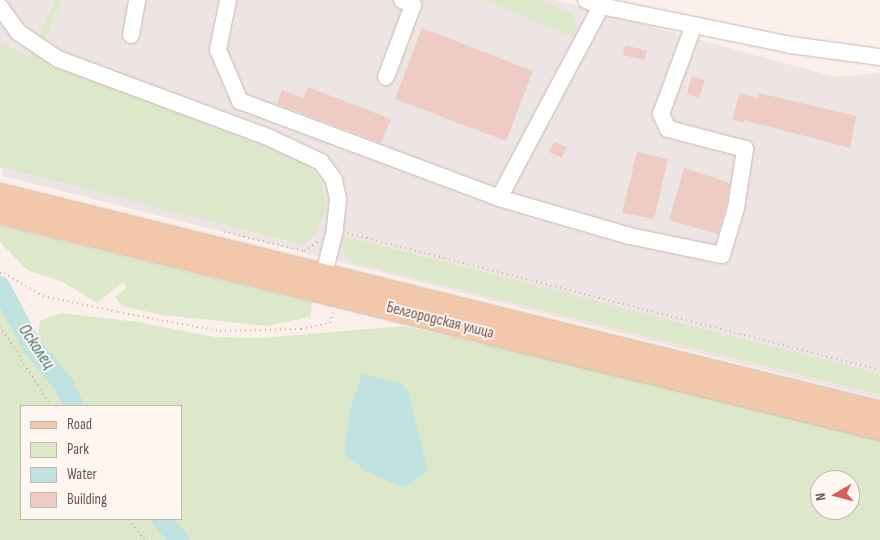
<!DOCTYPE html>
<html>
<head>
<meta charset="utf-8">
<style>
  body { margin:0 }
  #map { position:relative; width:880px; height:540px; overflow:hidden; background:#fbf1ea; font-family:"Sofia Sans Condensed",sans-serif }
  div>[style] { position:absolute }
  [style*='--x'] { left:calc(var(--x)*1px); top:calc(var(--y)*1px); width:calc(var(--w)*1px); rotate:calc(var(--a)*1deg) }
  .industrial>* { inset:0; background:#ece5e3 }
  .green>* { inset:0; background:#dce8c9 }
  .water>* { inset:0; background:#c0e3e1 }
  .river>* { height:20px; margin:-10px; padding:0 10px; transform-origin:10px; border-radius:10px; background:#c0e3e1 }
  .building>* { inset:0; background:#eeccc4 }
  .path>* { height:2px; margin-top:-1px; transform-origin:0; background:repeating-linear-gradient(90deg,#d3afa7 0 1px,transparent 0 5px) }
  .roads { filter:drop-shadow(0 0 1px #ccb7b1) drop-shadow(0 0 1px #ccb7b1) }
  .minor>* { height:16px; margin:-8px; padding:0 8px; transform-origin:8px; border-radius:8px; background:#fff }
  .major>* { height:21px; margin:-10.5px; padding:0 10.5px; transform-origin:10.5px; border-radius:10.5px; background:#f2c8aa }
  span { translate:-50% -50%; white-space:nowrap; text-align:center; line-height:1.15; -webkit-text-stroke:4px #fef6f0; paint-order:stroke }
  .street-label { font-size:16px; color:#735550 }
  .water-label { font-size:18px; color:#447774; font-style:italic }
  .legend { position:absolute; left:20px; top:405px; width:162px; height:115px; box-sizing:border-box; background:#fef6f0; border:1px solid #c6b6b0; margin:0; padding:6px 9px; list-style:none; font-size:15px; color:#735550 }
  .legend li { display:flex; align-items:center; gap:10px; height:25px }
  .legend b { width:25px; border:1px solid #c6b6b0 }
  .north { position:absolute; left:810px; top:470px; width:50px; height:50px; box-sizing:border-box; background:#fef6f0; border:1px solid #c6b6b0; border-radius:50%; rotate:262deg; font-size:14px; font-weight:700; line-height:20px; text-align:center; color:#735550 }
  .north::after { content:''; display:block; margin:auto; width:18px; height:22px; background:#d85d5c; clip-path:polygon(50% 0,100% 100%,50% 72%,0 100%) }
</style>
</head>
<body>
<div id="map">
  <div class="industrial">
    <div style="clip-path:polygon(0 0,556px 0,835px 77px,880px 73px,880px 399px,3px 176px,0 157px)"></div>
  </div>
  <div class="green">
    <div style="clip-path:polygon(55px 0,62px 0,36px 58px,307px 163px,322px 184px,326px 210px,315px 234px,304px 245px,0 167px,0 43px,30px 57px)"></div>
    <div style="clip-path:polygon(485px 0,539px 0,572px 14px,578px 39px)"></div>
    <div style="clip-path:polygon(0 226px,312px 302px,310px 317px,267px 326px,162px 315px,122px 306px,115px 297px,127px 287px,123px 282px,97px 303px,63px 282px,27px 270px,0 242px)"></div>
    <div style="clip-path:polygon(343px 236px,880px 374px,880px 395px,351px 262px,343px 251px)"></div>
    <div style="clip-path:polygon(0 291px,30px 348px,62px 387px,69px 406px,21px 406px,21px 519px,158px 519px,176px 540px,0 540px)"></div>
    <div style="clip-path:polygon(evenodd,61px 313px,138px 322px,214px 337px,262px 338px,403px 326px,781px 411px,880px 436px,880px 540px,185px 540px,171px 519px,181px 519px,181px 406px,81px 406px,65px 374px,37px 341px,40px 321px,61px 313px,820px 480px,850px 480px,850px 510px,820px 510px,820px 480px)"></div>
  </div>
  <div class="water">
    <div style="clip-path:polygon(362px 374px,402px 384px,408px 392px,428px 471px,403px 488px,364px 470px,344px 453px,351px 406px)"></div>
  </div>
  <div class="river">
    <div style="--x:0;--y:286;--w:68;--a:61.9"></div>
    <div style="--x:32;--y:346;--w:50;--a:50.6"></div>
    <div style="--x:64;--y:385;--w:23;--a:65"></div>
    <div style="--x:162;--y:519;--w:27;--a:51"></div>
  </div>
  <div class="building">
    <div style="clip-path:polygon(422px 28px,533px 71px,506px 141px,395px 99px)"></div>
    <div style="clip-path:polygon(625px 45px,647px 51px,644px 60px,623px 55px)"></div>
    <div style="clip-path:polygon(692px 76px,705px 80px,699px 98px,687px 94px)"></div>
    <div style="clip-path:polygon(308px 87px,391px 119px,381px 143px,277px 104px,282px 90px,304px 98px)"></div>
    <div style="clip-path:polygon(740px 93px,758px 98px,759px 93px,856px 116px,850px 148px,744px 120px,743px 123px,732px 119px)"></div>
    <div style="clip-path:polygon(554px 142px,567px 147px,562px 158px,549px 152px)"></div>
    <div style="clip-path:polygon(637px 152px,668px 159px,654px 219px,622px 213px)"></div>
    <div style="clip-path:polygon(684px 168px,730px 183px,726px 206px,718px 234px,669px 220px)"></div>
  </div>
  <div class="path">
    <div style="--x:224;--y:232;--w:82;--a:13.4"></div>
    <div style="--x:304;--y:251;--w:18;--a:-34"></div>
    <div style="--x:347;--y:233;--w:550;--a:14.42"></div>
    <div style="--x:0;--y:273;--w:4;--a:0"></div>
    <div style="--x:4;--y:273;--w:45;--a:30.5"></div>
    <div style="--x:43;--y:296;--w:77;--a:12"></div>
    <div style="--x:118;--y:312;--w:104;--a:10.6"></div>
    <div style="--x:220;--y:331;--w:81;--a:-1.4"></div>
    <div style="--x:301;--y:329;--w:30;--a:-12"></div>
    <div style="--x:330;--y:323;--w:11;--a:-75"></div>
    <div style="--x:0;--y:326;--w:95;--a:57.5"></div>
    <div style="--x:129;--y:519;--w:26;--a:53"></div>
  </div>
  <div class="roads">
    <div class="minor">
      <div style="--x:228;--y:0;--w:51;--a:101.3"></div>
      <div style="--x:218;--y:50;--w:56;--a:66.7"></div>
      <div style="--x:240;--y:101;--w:277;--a:20.5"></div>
      <div style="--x:499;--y:198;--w:217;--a:-62"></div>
      <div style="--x:586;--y:0;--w:16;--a:22"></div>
      <div style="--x:601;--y:6;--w:194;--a:11.6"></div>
      <div style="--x:791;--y:45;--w:90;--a:7.7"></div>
      <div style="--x:0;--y:7;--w:31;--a:54"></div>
      <div style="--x:18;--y:32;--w:48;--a:34"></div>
      <div style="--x:58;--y:59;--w:226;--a:20.4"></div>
      <div style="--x:270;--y:138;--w:56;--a:25.2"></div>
      <div style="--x:321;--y:162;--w:22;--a:54"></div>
      <div style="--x:334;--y:180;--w:19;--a:78"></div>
      <div style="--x:338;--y:199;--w:31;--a:96"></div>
      <div style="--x:335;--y:230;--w:45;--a:104"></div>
      <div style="--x:131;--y:35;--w:36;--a:-80"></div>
      <div style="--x:386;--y:77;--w:77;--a:-69.4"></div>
      <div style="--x:413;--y:5;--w:12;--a:-156"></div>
      <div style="--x:499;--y:198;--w:136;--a:16.2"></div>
      <div style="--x:630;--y:236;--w:94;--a:11.7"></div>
      <div style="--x:722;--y:255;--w:49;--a:-73.4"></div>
      <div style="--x:736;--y:208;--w:60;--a:-81.3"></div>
      <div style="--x:745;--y:149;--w:80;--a:-165.4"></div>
      <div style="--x:668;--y:129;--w:17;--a:-115"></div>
      <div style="--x:661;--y:114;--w:95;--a:-69.7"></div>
    </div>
    <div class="major">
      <div style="--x:0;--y:194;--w:907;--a:13.91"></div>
      <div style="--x:0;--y:213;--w:906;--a:13.79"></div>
    </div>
  </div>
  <div class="street-label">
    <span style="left:440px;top:321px;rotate:14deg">Белгородская улица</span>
  </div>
  <div class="water-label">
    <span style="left:36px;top:347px;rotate:56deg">Осколец</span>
  </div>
  <ul class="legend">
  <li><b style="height:6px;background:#f2c8aa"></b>Road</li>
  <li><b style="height:14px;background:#dce8c9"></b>Park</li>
  <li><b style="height:14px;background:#c0e3e1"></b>Water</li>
  <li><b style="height:14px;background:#eeccc4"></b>Building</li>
  </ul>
  <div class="north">N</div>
</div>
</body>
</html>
